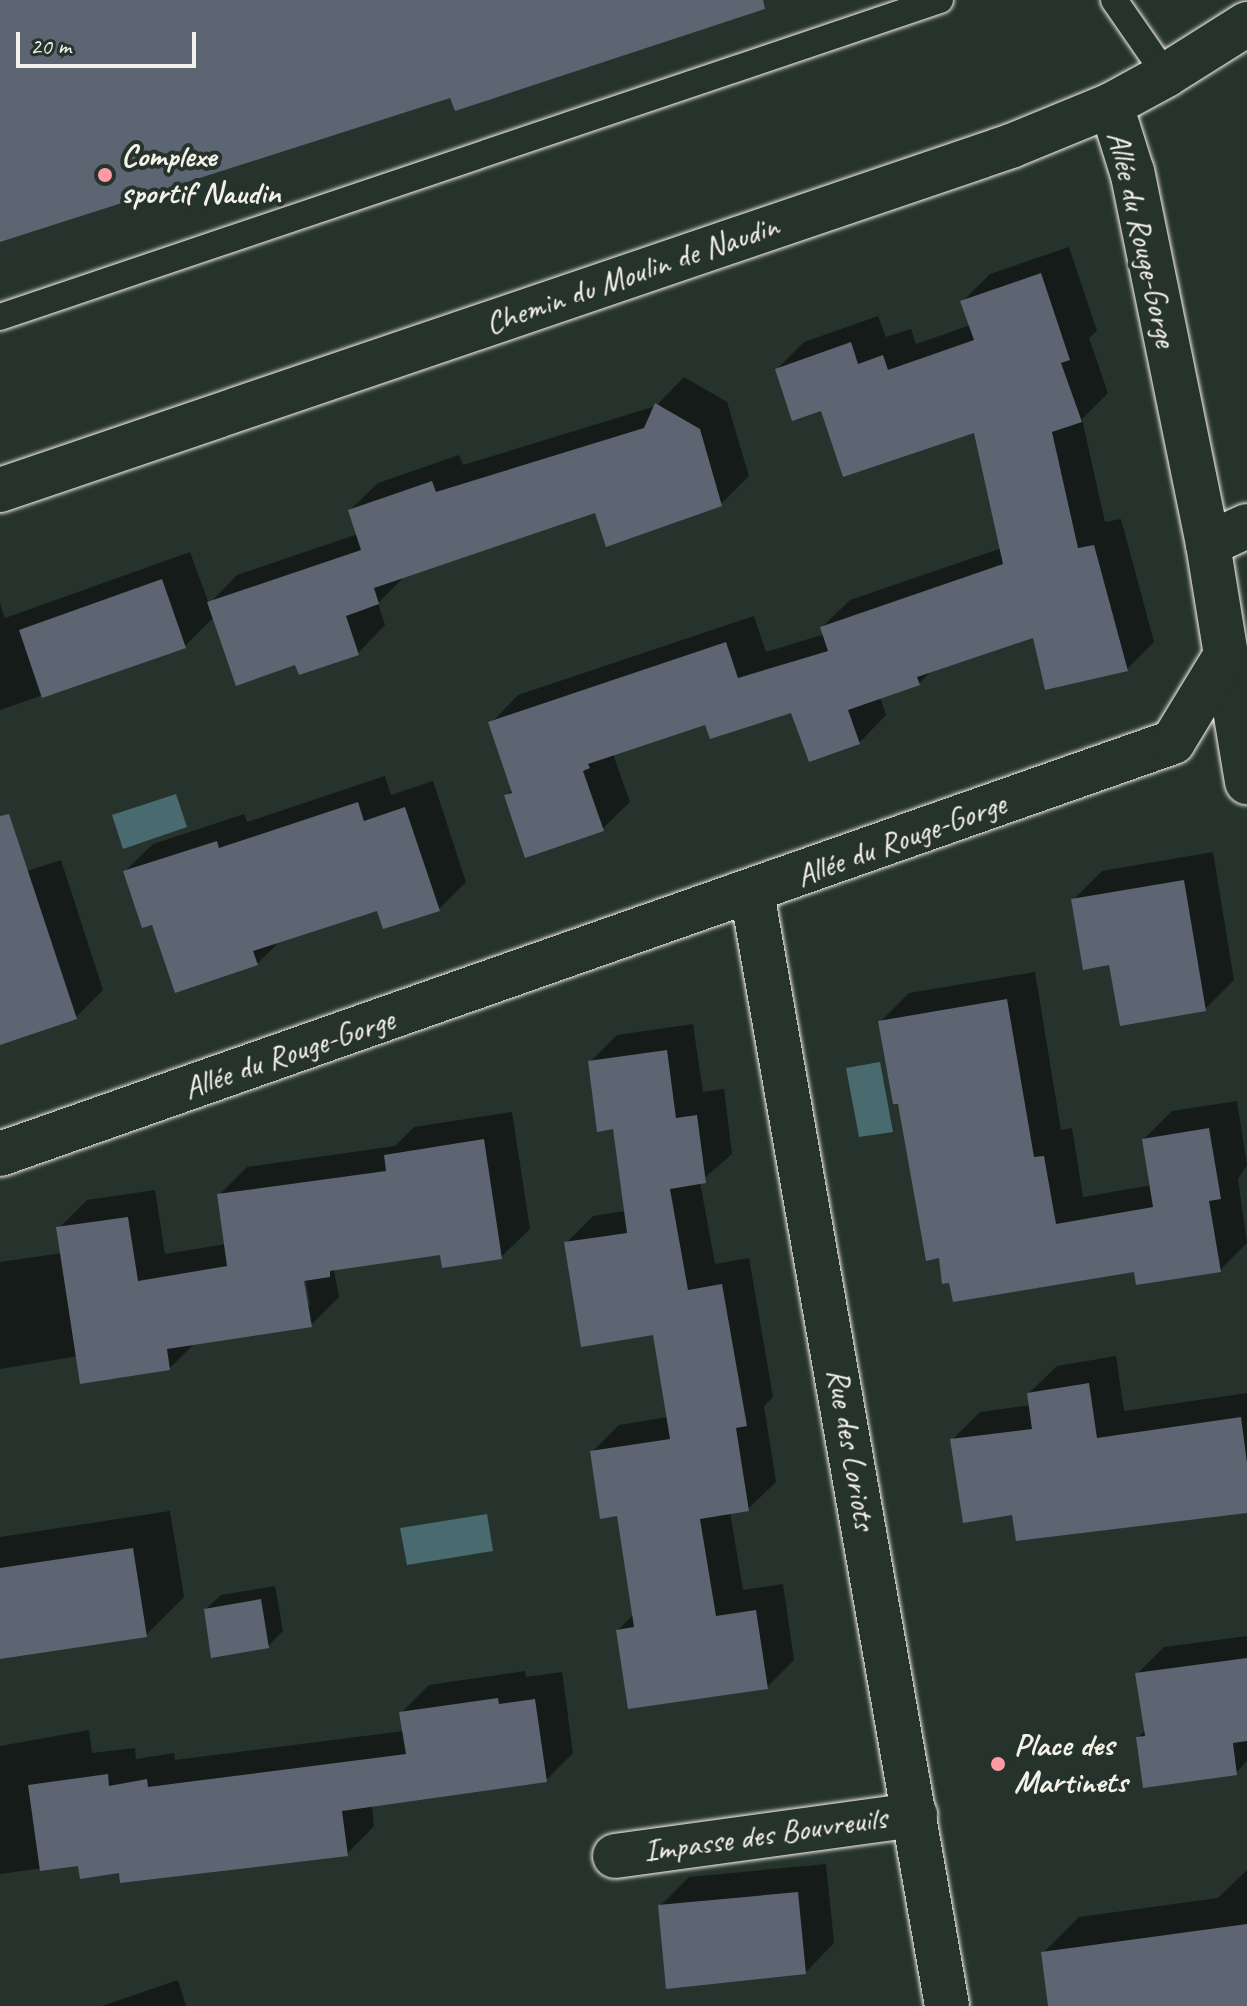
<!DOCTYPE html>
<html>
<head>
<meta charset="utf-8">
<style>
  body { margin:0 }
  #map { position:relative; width:1247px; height:2006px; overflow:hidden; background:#26332d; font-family:Caveat,sans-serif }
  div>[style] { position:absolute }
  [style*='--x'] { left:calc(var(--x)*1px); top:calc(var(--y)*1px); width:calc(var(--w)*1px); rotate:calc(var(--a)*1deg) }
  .water>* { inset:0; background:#496a6f }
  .shadow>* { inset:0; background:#0007 }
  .building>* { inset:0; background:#5d6472 }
  .roads { filter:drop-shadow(0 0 2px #f4f1e8) drop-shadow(0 0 2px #f4f1e8) }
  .service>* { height:26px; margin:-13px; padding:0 13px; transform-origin:13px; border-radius:13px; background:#26332d }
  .minor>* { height:44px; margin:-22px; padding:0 22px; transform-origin:22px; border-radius:22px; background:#26332d }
  .dots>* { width:22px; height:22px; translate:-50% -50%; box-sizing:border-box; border:4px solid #26332d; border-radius:50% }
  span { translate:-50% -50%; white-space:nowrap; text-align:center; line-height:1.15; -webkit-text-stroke:8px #26332d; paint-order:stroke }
  .poi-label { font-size:32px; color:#f4f1e8; font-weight:700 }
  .left { translate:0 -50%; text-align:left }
  .street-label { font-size:32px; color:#f4f1e8 }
  .scale { position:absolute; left:16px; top:32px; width:180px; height:36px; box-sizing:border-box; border:4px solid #f4f1e8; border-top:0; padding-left:10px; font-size:24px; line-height:28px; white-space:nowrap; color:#f4f1e8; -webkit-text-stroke:6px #26332d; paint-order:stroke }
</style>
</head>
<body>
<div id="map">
  <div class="water">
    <div style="clip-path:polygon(176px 794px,187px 827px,123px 849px,112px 815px)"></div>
    <div style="clip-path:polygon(880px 1062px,893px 1132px,859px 1137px,846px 1068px)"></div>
    <div style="clip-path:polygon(487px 1514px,493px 1551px,407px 1565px,400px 1528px)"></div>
  </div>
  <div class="shadow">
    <div style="clip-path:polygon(1069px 247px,1097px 331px,1089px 338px,1108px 393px,1082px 419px,1105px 522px,1121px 519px,1154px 642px,1127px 669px,1035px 635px,933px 669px,919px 684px,880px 697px,886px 715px,859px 743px,793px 711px,706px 723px,613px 754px,630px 802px,602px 829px,506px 796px,513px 789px,491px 723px,518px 695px,754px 616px,766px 652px,825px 634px,822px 627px,850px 600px,1002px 548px,976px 431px,822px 408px,777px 369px,804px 342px,878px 316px,886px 337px,911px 329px,916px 344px,971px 325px,963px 301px,990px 274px)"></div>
    <div style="clip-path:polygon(684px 377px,727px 402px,749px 476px,721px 504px,596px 510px,406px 575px,378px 603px,385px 625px,358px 653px,296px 662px,214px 617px,185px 646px,0 710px,0 603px,5px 618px,190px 552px,209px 604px,237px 575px,358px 534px,350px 510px,378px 483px,459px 455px,463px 465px,656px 406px)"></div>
    <div style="clip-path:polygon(385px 776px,391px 795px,433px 781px,466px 882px,439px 909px,378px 908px,281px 940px,257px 964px,154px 922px,125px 871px,153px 844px,244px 814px,247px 822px)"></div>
    <div style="clip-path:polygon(1213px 852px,1234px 980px,1205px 1009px,1111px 963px,1073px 900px,1102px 871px)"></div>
    <div style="clip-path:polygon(61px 860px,103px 990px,76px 1017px,0 1029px,0 880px)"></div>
    <div style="clip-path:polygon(1035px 972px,1061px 1130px,1072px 1128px,1083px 1197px,1152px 1185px,1144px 1139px,1172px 1111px,1237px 1101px,1247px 1165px,1238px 1179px,1247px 1243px,1220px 1270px,1136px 1270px,940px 1256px,881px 1021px,909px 993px)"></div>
    <div style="clip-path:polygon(693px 1024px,703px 1092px,724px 1089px,732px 1154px,700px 1182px,715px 1264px,749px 1258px,773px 1397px,764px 1406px,776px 1482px,748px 1509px,730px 1512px,743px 1590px,783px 1584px,794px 1660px,767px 1687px,618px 1630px,634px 1614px,618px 1514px,592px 1452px,619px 1425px,668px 1417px,654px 1333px,566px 1243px,593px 1216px,626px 1211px,615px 1127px,590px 1062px,617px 1035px)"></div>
    <div style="clip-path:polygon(evenodd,512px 1112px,530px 1229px,501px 1257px,442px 1252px,337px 1268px,334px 1271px,339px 1297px,311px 1325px,195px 1343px,170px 1368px,78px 1356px,0 1369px,0 1262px,62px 1253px,59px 1228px,87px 1200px,155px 1190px,165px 1254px,226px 1244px,219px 1195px,247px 1167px,395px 1146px,414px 1127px,512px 1112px,304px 1270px,310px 1305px,306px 1305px,300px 1271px,304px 1270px)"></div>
    <div style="clip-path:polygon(1116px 1356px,1124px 1411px,1247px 1393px,1247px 1511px,1014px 1512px,952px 1440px,980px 1412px,1031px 1405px,1029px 1393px,1057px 1366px)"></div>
    <div style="clip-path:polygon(170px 1511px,184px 1597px,146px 1635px,0 1657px,0 1537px)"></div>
    <div style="clip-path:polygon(275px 1586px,283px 1631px,268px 1646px,206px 1609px,221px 1595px)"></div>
    <div style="clip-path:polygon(1247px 1636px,1247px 1761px,1236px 1773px,1138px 1737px,1146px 1730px,1137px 1674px,1164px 1647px)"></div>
    <div style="clip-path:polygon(525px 1671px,526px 1677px,562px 1672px,573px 1753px,546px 1780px,372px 1805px,374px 1826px,347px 1854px,121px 1871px,80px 1863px,0 1874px,0 1746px,89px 1730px,92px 1753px,135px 1748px,136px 1759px,174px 1753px,175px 1760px,404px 1731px,402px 1712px,429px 1685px)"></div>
    <div style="clip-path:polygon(826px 1864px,834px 1943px,806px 1972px,660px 1906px,689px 1877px)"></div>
    <div style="clip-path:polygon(1247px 1870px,1247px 2006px,1050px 2006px,1043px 1953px,1079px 1917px,1218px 1898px)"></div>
    <div style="clip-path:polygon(178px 1980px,186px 2006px,102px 2006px)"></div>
  </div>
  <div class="building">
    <div style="clip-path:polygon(0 0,763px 0,765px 9px,455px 111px,450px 98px,0 242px)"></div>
    <div style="clip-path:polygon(1041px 273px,1070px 360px,1061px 363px,1082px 422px,1052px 432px,1078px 548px,1094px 545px,1128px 671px,1045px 690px,1033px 638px,917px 677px,920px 685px,848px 710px,860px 744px,809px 762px,791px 713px,710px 739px,705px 725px,588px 764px,590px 768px,583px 771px,604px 831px,525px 858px,504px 795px,512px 793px,488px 722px,726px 642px,738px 678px,828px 651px,820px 627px,1003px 564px,974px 433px,843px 477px,821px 411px,792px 421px,775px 369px,851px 342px,858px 364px,883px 355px,888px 370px,974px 340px,960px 301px)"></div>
    <div style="clip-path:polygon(655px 403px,700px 429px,722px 506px,606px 547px,595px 513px,374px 588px,379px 604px,346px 616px,359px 655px,299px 675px,295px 665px,236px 686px,207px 602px,361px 550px,348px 510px,432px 481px,436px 492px,644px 428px)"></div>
    <div style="clip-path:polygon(162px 579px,186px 648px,42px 698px,19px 630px)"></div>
    <div style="clip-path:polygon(358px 802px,364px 821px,405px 807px,440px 911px,383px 929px,377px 911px,253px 951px,258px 965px,175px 993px,152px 925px,142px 928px,123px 871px,217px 841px,219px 848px)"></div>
    <div style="clip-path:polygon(9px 814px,77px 1019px,0 1045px,0 816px)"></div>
    <div style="clip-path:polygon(1184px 880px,1206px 1011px,1120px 1026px,1109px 965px,1083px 970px,1071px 899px)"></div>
    <div style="clip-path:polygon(1007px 999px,1034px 1157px,1044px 1156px,1056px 1224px,1153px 1207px,1142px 1139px,1209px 1128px,1221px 1199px,1209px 1201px,1221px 1272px,1136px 1285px,1134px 1272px,953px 1302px,949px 1283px,942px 1284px,939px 1258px,926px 1261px,898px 1104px,893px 1104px,878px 1021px)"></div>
    <div style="clip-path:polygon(667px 1050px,676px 1118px,697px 1115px,706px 1183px,670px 1189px,688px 1290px,722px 1284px,747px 1426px,736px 1428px,749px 1511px,700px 1519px,716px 1616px,756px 1610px,768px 1689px,628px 1709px,616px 1630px,634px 1627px,617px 1516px,600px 1519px,590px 1451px,670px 1439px,653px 1335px,581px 1347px,564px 1242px,627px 1233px,613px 1129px,597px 1132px,588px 1061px)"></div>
    <div style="clip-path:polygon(484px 1139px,502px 1259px,442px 1268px,440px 1255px,330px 1271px,330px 1277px,304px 1281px,312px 1327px,167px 1349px,170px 1370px,80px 1384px,56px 1227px,128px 1217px,138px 1281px,227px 1266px,217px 1194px,386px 1171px,384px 1155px)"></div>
    <div style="clip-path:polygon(1089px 1383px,1097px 1438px,1241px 1417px,1247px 1463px,1247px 1513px,1016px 1541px,1012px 1515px,963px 1523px,950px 1439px,1032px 1429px,1027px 1393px)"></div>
    <div style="clip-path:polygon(133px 1548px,147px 1637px,0 1659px,0 1568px)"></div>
    <div style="clip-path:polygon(261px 1599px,269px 1648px,211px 1658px,204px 1609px)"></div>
    <div style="clip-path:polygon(1247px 1658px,1247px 1741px,1233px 1743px,1237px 1775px,1143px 1788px,1136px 1737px,1145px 1736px,1135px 1673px)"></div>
    <div style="clip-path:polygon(498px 1698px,499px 1704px,535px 1699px,547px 1782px,342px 1811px,348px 1856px,120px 1883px,119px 1873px,80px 1879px,78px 1866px,40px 1871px,28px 1785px,108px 1774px,109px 1786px,147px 1779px,148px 1787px,406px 1754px,399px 1712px)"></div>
    <div style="clip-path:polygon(798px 1892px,806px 1974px,666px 1989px,658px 1905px)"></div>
    <div style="clip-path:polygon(1247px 1924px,1247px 2006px,1048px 2006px,1041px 1952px)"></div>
  </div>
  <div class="roads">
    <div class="service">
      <div style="--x:1114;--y:0;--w:91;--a:55.3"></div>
      <div style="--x:0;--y:317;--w:992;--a:-18.64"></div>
    </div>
    <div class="minor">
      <div style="--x:0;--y:490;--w:1068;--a:-18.79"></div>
      <div style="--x:1011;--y:146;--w:108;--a:-22.3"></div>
      <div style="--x:1111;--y:105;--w:63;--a:-28.6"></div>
      <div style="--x:1166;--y:75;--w:96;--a:-32.2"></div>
      <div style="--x:1208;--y:544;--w:43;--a:-24.8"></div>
      <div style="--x:1226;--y:655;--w:129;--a:80.6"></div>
      <div style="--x:752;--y:893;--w:1130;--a:80.06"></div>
      <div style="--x:0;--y:1154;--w:1243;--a:-19.35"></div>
      <div style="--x:1173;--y:742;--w:102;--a:-58.7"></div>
      <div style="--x:1226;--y:655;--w:112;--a:-99.2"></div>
      <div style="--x:1208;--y:544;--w:380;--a:-101.5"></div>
      <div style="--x:1132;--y:172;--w:70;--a:-107.4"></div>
      <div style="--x:615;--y:1856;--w:303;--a:-7.8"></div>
    </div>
  </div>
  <div class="dots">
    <div style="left:105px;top:175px;background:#ff9aa2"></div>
    <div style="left:998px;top:1764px;background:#ff9aa2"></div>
  </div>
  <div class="poi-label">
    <span class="left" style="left:121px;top:175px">Complexe<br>sportif Naudin</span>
    <span class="left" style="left:1014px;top:1764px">Place des<br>Martinets</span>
  </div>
  <div class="street-label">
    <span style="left:1142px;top:239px;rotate:77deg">Allée du Rouge-Gorge</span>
    <span style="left:632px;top:275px;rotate:-19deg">Chemin du Moulin de Naudin</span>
    <span style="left:901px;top:840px;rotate:-20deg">Allée du Rouge-Gorge</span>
    <span style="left:289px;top:1054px;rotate:-19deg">Allée du Rouge-Gorge</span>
    <span style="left:851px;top:1449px;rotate:80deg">Rue des Loriots</span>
    <span style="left:765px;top:1835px;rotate:-8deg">Impasse des Bouvreuils</span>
  </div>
  <div class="scale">20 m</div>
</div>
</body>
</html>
